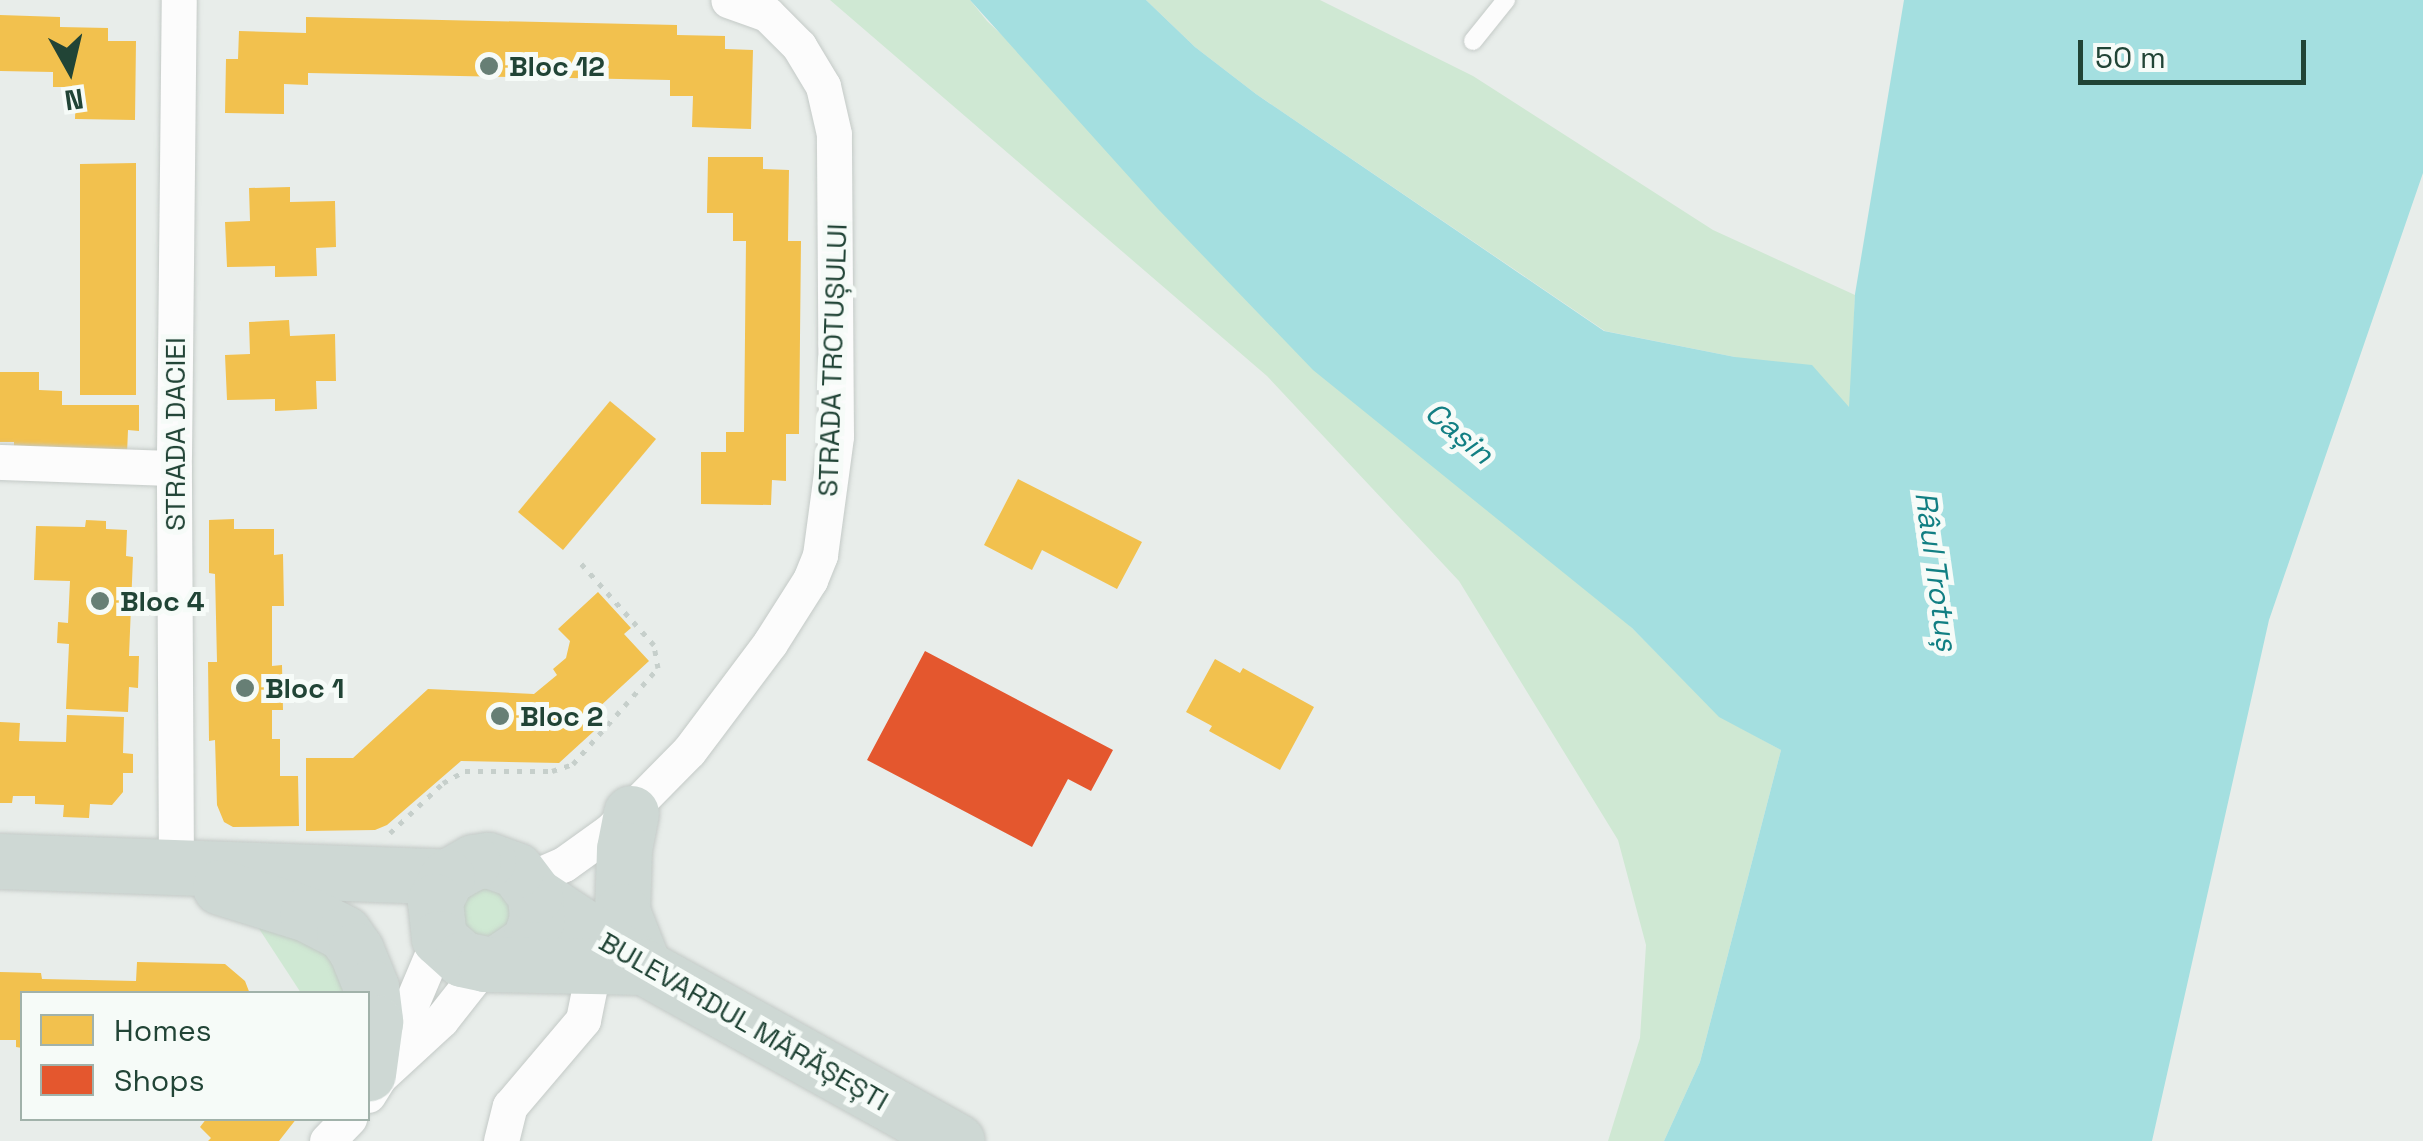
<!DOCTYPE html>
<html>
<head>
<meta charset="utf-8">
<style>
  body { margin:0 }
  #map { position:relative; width:2423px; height:1141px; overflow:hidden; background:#e8edea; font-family:"Space Grotesk",sans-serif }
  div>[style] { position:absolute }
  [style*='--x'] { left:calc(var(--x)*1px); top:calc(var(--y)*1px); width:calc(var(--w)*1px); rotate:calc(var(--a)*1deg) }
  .green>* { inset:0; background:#cfe8d3 }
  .round { border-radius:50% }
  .water>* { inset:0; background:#a4dfe0 }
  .homes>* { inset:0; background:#f2c14e }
  .shops>* { inset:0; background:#e4572e }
  .path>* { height:5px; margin-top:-2.5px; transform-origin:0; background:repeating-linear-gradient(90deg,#c6cfcb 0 5px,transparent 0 13px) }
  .roads { filter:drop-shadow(0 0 2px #c4cac7) drop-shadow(0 0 2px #c4cac7) }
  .lane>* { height:18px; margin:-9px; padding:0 9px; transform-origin:9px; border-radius:9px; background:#fcfcfc }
  .street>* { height:35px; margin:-17.5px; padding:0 17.5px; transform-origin:17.5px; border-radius:17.5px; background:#fcfcfc }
  .primary>* { height:55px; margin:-27.5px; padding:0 27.5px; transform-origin:27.5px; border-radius:27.5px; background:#ced8d4 }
  .dots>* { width:28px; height:28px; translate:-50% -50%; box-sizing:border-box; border:5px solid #f6fbf8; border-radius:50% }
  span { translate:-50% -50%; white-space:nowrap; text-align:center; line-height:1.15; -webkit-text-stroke:10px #f6fbf8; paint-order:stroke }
  .poi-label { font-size:28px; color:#214436; font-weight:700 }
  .left { translate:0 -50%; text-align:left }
  .street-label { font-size:28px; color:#214436 }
  .water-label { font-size:30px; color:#127f83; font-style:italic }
  .legend { position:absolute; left:20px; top:991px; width:350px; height:130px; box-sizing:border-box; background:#f6fbf8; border:2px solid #a1b2aa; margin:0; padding:12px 18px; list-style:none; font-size:30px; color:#214436 }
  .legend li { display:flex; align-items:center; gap:20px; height:50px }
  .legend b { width:50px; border:2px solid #a1b2aa }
  .north { position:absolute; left:20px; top:20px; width:100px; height:100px; -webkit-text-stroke:8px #f6fbf8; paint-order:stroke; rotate:172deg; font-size:28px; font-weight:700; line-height:40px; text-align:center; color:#214436 }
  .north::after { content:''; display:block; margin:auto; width:35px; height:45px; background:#214436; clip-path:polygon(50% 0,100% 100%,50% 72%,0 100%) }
  .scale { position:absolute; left:2078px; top:40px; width:228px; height:45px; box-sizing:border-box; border:5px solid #214436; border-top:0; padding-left:12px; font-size:30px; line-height:35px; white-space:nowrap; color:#214436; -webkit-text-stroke:8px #f6fbf8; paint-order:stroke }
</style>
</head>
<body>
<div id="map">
  <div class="green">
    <div style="clip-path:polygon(830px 0,970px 0,987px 21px,1632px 628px,1719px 716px,1781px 750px,1700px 1062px,1664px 1141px,1608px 1141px,1640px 1038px,1646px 945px,1618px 840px,1459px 581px,1267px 376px)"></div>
    <div style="clip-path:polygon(1146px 0,1320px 0,1473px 76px,1713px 230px,1855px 295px,1850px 408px,1735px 357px,1605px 331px,1256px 94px,1195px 47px)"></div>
    <div class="round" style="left:462px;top:888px;width:48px;height:48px"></div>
    <div style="clip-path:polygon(250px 915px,308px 926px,357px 993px,301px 993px)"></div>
  </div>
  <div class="water">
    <div style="clip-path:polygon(970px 0,1146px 0,1195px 47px,1256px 94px,1604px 331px,1735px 357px,1812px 365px,1849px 407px,1855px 294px,1904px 0,2423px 0,2423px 173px,2269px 620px,2152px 1141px,1664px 1141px,1700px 1062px,1781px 750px,1719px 717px,1632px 628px,1313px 370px,1158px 209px)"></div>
  </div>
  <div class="homes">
    <div style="clip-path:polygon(0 15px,60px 17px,60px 27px,108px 28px,108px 41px,136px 41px,135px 120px,75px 119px,76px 87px,53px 87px,53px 72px,0 71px)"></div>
    <div style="clip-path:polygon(306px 17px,677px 25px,677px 35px,725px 36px,725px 49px,753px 50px,751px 129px,692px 127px,693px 96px,670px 96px,670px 80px,308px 73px,308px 85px,284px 84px,284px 114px,225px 113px,226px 59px,238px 59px,239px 31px,306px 33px)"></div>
    <div style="clip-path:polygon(708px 157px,763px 157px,763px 169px,789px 170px,788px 241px,801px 241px,799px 434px,786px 434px,786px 481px,772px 480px,771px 505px,701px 504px,701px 452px,726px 452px,726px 432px,744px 432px,746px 241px,733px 241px,733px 213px,707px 213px)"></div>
    <div style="clip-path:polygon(136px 163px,136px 395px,80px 395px,80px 164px)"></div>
    <div style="clip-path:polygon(290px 187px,290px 202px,335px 201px,336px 247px,316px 248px,317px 276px,275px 277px,275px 266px,227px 267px,225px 222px,250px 221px,249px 188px)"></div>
    <div style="clip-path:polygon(289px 320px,290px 336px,335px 334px,336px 381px,316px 381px,317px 409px,275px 411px,275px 399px,227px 400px,225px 355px,250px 354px,249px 322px)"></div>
    <div style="clip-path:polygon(0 372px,39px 372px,39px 390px,62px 391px,62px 405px,139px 405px,139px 431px,128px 430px,127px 454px,14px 454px,14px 442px,0 442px)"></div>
    <div style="clip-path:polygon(610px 401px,656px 439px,563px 550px,518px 512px)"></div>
    <div style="clip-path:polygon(1018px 479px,1142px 542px,1117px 589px,1042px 550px,1032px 570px,984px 545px)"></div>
    <div style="clip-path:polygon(234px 519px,234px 529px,274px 529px,274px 555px,283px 554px,284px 606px,272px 606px,272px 666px,282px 665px,283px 710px,272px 710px,272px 739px,280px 739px,280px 776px,298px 776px,299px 826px,233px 827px,224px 822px,217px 805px,215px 740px,209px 741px,208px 662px,217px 662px,215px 574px,209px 573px,209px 520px)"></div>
    <div style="clip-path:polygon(86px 520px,106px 521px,106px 529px,127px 530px,126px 556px,133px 557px,129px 656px,139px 656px,138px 688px,129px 687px,128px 712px,66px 709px,69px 644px,57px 643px,58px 622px,68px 623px,70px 581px,34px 580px,36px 526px,85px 527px)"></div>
    <div style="clip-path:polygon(598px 592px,631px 628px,624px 634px,649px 661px,596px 710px,605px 721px,559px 763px,461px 761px,387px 825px,375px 830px,306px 831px,306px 758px,353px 758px,428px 689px,534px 694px,557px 675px,553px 669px,566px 658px,570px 641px,558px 629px)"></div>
    <div style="clip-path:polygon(1215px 659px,1240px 673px,1243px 668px,1314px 707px,1280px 770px,1209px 731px,1212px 726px,1186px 712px)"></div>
    <div style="clip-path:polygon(67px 715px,124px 717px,123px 753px,133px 754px,133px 773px,123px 773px,123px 792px,112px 805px,90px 804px,89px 818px,63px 817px,64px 805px,35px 804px,35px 796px,13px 796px,12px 803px,0 803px,0 722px,20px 723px,19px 741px,66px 742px)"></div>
    <div style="clip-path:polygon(137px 962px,225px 964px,245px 981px,250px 994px,22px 994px,22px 1048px,16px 1047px,16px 1040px,0 1040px,0 972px,41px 973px,42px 979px,136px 981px)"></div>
    <div style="clip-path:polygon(207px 1118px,297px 1118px,279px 1141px,208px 1141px,211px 1138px,200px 1127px)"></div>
  </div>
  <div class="shops">
    <div style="clip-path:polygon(925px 651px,1113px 750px,1091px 791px,1068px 779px,1032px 847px,867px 760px)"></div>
  </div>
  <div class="path">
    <div style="--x:390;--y:833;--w:73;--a:-43.3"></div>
    <div style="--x:443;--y:783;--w:25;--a:-29"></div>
    <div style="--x:465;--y:771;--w:87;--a:0"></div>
    <div style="--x:552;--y:771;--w:22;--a:-18"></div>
    <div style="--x:573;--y:764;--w:128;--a:-48.5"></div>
    <div style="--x:658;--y:668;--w:23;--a:-100"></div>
    <div style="--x:654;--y:645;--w:114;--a:-131.8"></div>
  </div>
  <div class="roads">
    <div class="lane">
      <div style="--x:1473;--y:41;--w:53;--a:-51.2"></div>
    </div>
    <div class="street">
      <div style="--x:0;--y:462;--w:174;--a:2"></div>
      <div style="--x:176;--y:868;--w:413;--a:-90.3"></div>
      <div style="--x:174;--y:455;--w:455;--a:-89.4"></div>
      <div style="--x:527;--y:880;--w:40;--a:-23.4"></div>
      <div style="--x:564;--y:864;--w:57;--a:-35.7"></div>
      <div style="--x:610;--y:831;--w:112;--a:-45.4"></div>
      <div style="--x:689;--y:751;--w:135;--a:-53.1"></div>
      <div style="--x:770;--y:643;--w:75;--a:-57.6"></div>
      <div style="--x:810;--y:580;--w:27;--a:-68"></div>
      <div style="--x:820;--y:555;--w:120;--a:-82.3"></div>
      <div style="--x:836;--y:436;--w:302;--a:-90.4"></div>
      <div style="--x:834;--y:134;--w:49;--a:-102.9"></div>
      <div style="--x:823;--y:86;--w:47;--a:-121"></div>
      <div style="--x:799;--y:46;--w:45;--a:-135"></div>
      <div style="--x:767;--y:14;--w:41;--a:-160.3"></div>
      <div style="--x:385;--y:1066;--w:139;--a:-67.1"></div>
      <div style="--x:368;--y:1095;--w:22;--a:-58"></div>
      <div style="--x:380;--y:1076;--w:83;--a:-42.6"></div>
      <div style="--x:441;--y:1020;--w:71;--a:-51.8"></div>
      <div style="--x:327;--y:1141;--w:32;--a:-46"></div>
      <div style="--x:501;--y:1141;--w:36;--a:-76"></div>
      <div style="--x:510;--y:1106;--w:113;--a:-49.7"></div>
      <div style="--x:583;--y:1020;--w:55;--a:-78.5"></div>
    </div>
    <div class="primary">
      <div style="--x:631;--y:813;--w:37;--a:101"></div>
      <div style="--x:624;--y:849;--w:62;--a:91.8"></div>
      <div style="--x:622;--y:911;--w:60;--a:68.6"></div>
      <div style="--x:0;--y:861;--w:447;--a:2"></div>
      <div style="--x:220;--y:887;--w:91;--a:17.2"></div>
      <div style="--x:307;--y:914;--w:42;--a:27.2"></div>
      <div style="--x:344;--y:933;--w:21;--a:55"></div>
      <div style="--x:356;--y:950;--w:40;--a:68"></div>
      <div style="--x:371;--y:987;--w:35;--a:83"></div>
      <div style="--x:375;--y:1022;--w:52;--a:97.7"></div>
      <div style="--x:535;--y:895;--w:131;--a:33.4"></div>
      <div style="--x:644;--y:967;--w:358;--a:29.1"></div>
      <div style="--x:499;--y:962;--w:36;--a:-34"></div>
      <div style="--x:529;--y:942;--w:24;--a:-71"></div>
      <div style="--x:537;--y:919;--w:24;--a:-95"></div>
      <div style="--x:535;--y:895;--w:31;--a:-127"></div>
      <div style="--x:516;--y:870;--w:30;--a:-160"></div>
      <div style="--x:488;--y:860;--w:15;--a:172"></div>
      <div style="--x:473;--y:862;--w:30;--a:150"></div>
      <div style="--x:447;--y:877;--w:27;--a:117"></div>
      <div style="--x:435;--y:901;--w:37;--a:84"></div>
      <div style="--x:439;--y:938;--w:31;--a:42"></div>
      <div style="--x:462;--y:959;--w:24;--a:12"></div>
      <div style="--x:485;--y:964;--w:159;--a:1.1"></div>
    </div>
  </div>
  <div class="dots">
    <div style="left:489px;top:66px;background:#677f75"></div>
    <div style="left:100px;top:601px;background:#677f75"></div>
    <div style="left:245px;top:688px;background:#677f75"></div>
    <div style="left:500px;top:716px;background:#677f75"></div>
  </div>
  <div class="poi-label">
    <span class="left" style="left:509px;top:66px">Bloc 12</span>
    <span class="left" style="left:120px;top:601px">Bloc 4</span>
    <span class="left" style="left:265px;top:688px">Bloc 1</span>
    <span class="left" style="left:520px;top:716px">Bloc 2</span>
  </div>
  <div class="street-label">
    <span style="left:832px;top:360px;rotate:-88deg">STRADA TROTUȘULUI</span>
    <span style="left:175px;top:434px;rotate:-90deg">STRADA DACIEI</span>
    <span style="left:744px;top:1021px;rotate:30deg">BULEVARDUL MĂRĂȘEȘTI</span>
  </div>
  <div class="water-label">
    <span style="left:1459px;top:433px;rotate:40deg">Cașin</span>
    <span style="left:1936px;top:571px;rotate:82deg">Râul Trotuș</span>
  </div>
  <ul class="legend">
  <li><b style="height:28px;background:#f2c14e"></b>Homes</li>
  <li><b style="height:28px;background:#e4572e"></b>Shops</li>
  </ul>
  <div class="north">N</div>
  <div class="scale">50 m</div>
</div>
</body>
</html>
